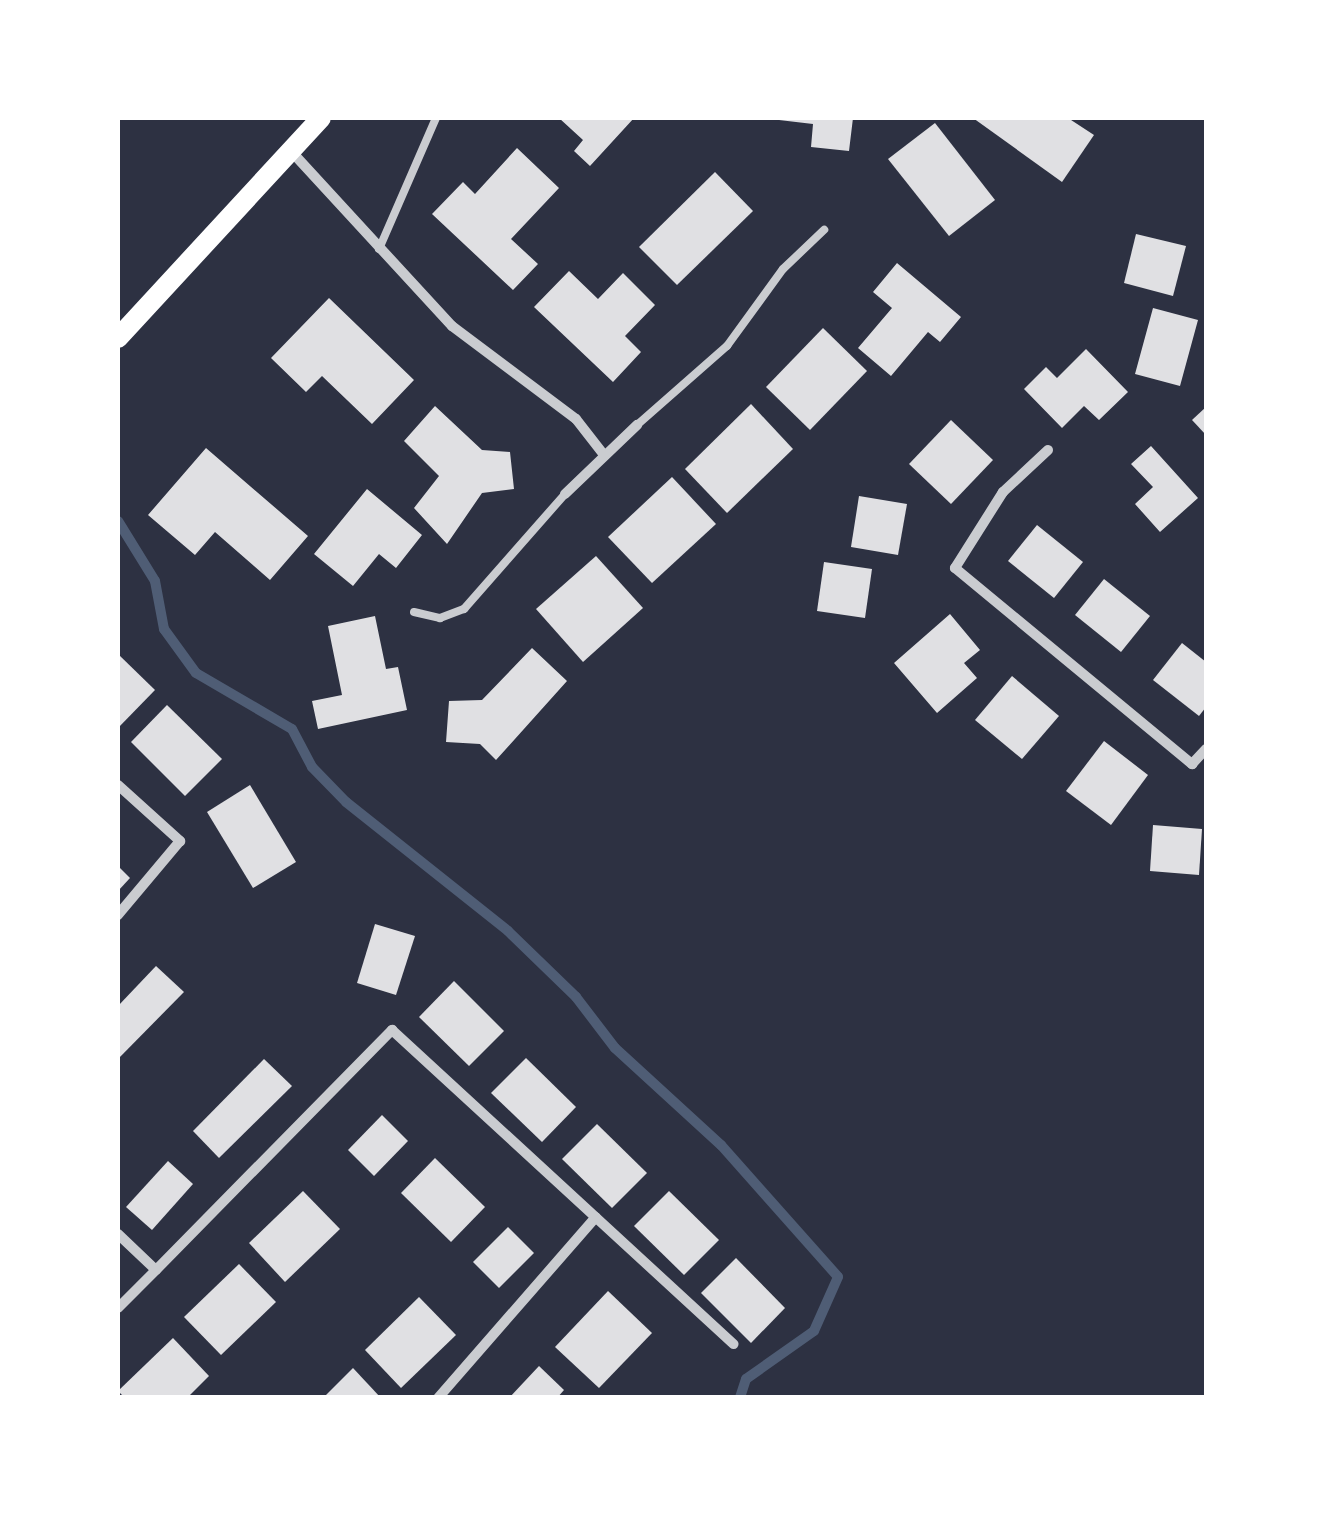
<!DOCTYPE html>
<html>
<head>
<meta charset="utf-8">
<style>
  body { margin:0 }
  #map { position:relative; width:1324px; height:1515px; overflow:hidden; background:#2d3142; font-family:Literata,serif }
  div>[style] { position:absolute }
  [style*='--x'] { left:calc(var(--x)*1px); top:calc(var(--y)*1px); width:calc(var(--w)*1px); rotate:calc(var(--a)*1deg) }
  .stream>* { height:10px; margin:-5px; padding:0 5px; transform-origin:5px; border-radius:5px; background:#4f5d75 }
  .building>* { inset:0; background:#e0e0e3 }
  .service>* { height:8px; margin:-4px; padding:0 4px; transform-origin:4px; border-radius:4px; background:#caccd0 }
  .minor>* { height:10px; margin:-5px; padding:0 5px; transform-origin:5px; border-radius:5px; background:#caccd0 }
  .secondary>* { height:20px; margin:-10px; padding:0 10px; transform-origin:10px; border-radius:10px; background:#fff }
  span { translate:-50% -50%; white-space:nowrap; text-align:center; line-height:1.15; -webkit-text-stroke:10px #fff; paint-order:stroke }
  .frame { position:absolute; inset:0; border:120px solid #fff; pointer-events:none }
</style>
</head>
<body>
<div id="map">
  <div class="stream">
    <div style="--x:118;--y:521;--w:70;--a:58.3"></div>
    <div style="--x:155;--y:581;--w:49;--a:79.4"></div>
    <div style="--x:164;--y:629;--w:54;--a:54"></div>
    <div style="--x:196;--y:673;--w:111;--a:30.3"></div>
    <div style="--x:292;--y:729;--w:43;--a:62.2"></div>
    <div style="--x:312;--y:767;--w:49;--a:45.8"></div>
    <div style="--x:346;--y:802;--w:207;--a:38.5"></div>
    <div style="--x:508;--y:931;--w:95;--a:44.1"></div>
    <div style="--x:576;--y:997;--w:64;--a:52.6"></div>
    <div style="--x:615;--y:1048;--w:144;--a:42.5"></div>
    <div style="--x:721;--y:1145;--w:176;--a:48.4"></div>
    <div style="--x:838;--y:1277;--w:59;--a:114"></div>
    <div style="--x:814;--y:1331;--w:83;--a:144.8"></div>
    <div style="--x:746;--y:1379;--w:20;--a:108"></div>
  </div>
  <div class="building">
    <div style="clip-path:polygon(559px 118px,634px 118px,590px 166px,574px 151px,583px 140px)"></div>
    <div style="clip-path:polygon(853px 118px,849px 151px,811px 147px,813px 124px,779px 120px)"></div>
    <div style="clip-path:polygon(973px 118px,1068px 118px,1094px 135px,1062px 182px)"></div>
    <div style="clip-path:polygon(935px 123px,995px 200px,949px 236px,888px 159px)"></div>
    <div style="clip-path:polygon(517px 148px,559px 188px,511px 239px,538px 264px,513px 290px,432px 214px,463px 182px,475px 194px)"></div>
    <div style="clip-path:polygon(715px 172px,753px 211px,677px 285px,639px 247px)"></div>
    <div style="clip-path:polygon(1136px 234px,1186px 246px,1173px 296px,1124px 283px)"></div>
    <div style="clip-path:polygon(897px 263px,961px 317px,940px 342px,928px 332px,891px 376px,858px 348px,892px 308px,873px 292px)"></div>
    <div style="clip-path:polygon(569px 271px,598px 299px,623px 273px,655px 305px,625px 336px,641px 352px,613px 382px,534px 307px)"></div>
    <div style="clip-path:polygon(329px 298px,414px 380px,372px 424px,322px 376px,306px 392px,271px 358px)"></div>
    <div style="clip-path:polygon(1153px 308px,1198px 320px,1180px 386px,1135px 374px)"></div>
    <div style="clip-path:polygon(823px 328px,867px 371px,810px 430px,766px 387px)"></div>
    <div style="clip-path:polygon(1086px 349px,1128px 392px,1099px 420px,1084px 406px,1062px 428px,1024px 389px,1046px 367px,1057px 378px)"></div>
    <div style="clip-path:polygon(751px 404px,793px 449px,727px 513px,685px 469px)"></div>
    <div style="clip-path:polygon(435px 406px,482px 450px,510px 452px,514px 489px,482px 493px,447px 544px,414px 508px,439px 476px,404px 441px)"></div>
    <div style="clip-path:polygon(1206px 407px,1206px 435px,1192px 420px)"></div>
    <div style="clip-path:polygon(951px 420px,993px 460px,951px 504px,909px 464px)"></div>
    <div style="clip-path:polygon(1151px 446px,1198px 498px,1160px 532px,1135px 504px,1153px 487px,1131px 464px)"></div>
    <div style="clip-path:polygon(206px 448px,308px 536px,270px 580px,215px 532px,195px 555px,148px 515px)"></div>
    <div style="clip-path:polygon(672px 477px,716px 524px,652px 583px,608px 537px)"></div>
    <div style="clip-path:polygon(367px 489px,422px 535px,396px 568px,379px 554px,353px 586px,314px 554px)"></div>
    <div style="clip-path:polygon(859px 496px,907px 504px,898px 555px,851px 547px)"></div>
    <div style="clip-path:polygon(1037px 525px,1083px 562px,1054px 598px,1008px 561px)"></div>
    <div style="clip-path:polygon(596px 556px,643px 608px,583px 662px,536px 609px)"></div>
    <div style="clip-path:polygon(824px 562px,872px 569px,865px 618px,817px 611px)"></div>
    <div style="clip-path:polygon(1104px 579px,1150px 616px,1121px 652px,1075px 615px)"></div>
    <div style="clip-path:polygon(950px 614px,980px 650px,964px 663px,977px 678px,937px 713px,894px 663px)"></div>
    <div style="clip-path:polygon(375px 616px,386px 669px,398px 667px,407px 710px,318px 729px,312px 701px,342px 695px,328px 626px)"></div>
    <div style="clip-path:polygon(1182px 643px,1206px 662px,1206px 707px,1199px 716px,1153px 680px)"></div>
    <div style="clip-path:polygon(532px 648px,567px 681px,496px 760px,480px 744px,446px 742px,449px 701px,482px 700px)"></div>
    <div style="clip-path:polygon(118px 654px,155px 690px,118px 728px)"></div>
    <div style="clip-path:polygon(1012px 676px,1059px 716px,1022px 759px,975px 720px)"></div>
    <div style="clip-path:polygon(167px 705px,222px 759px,185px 796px,131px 742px)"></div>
    <div style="clip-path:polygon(1104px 741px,1148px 775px,1111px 825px,1066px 791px)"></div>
    <div style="clip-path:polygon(250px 785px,296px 862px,253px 888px,207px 812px)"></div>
    <div style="clip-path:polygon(1153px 825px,1202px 829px,1199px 875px,1150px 871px)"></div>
    <div style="clip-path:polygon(118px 866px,130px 878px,118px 891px)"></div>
    <div style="clip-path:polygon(375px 924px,415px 936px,396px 995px,357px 983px)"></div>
    <div style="clip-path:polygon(156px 966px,184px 992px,118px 1059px,118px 1006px)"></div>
    <div style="clip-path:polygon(454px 981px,504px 1031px,469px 1066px,419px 1017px)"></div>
    <div style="clip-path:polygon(526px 1058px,576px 1107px,542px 1142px,491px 1093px)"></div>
    <div style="clip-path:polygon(264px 1059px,292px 1086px,219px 1158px,193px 1131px)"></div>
    <div style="clip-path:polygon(382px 1115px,408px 1141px,374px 1176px,348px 1150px)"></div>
    <div style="clip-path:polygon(597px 1124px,647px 1173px,612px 1208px,562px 1159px)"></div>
    <div style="clip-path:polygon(435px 1158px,485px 1207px,451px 1242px,401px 1193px)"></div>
    <div style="clip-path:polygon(168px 1161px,193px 1184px,152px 1230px,126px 1207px)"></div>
    <div style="clip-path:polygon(303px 1191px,340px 1229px,285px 1282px,249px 1243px)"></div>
    <div style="clip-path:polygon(669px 1191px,719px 1240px,684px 1275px,634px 1226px)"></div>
    <div style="clip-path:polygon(508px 1227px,534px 1253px,499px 1288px,473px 1262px)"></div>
    <div style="clip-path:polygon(736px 1258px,785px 1308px,751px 1343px,701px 1293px)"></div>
    <div style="clip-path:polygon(239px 1264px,276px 1302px,221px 1355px,184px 1317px)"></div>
    <div style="clip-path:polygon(608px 1291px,652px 1333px,599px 1388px,555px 1347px)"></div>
    <div style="clip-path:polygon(419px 1297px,456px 1335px,401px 1388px,365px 1350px)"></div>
    <div style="clip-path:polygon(173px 1338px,209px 1376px,187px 1398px,125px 1398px,118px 1391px)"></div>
    <div style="clip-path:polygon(539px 1366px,564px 1390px,557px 1398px,509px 1398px)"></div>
    <div style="clip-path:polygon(353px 1368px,381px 1398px,323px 1398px)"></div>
  </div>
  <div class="service">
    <div style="--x:379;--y:249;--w:143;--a:-66.5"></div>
    <div style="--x:637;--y:425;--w:120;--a:-41.3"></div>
    <div style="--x:727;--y:346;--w:95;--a:-54"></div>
    <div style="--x:783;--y:269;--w:57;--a:-43.6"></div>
    <div style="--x:414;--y:612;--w:27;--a:13"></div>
    <div style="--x:440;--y:618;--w:26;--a:-21"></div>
    <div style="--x:464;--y:609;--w:153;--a:-48.7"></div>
  </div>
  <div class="minor">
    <div style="--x:291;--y:151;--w:238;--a:47.4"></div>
    <div style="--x:452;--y:326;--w:155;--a:36.9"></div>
    <div style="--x:576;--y:419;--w:46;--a:52.1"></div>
    <div style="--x:1048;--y:450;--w:62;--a:137"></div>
    <div style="--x:1003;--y:492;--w:90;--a:122.3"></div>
    <div style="--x:955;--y:568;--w:308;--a:39.6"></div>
    <div style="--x:1192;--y:764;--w:21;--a:-47"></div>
    <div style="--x:565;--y:494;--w:100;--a:-43.8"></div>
    <div style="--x:118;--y:785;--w:84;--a:42.1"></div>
    <div style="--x:180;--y:841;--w:97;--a:130"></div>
    <div style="--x:118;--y:1234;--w:52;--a:43.5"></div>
    <div style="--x:156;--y:1270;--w:337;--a:-45.5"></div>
    <div style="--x:392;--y:1030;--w:464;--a:42.6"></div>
    <div style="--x:118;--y:1308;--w:54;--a:-45"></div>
    <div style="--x:438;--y:1398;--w:240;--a:-48.9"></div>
  </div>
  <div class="secondary">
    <div style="--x:118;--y:338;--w:299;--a:-47.3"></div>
  </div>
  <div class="frame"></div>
</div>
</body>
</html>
